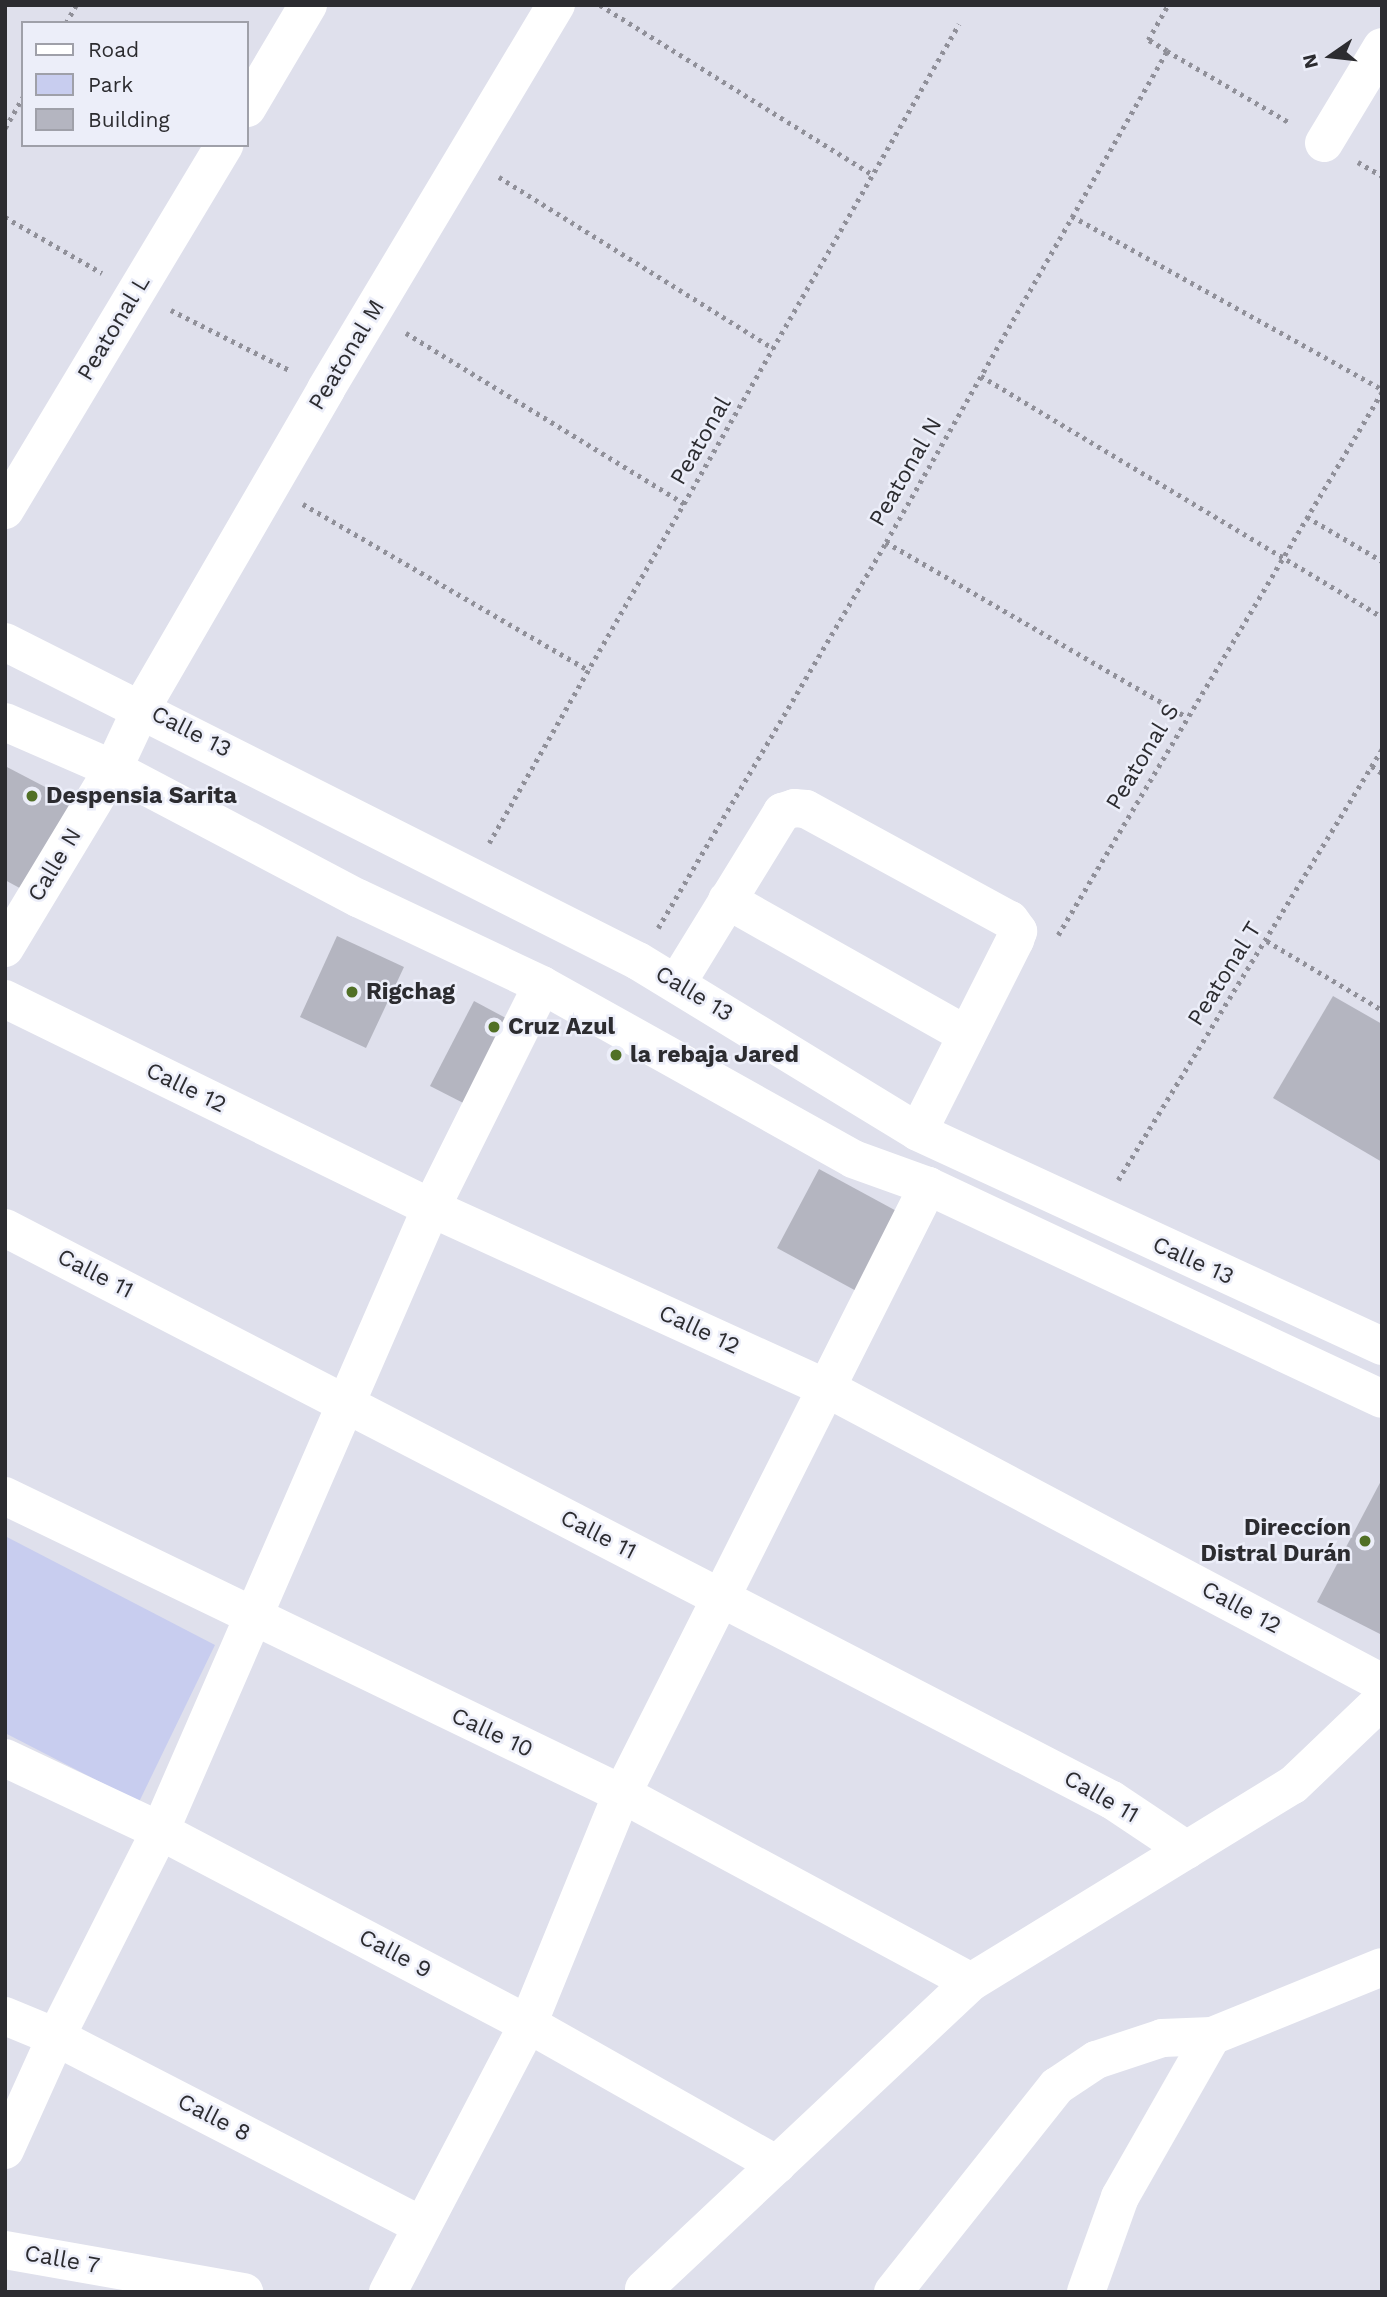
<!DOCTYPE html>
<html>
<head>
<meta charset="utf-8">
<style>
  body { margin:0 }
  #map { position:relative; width:1387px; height:2297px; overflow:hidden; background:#dfe0ec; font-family:"Work Sans",sans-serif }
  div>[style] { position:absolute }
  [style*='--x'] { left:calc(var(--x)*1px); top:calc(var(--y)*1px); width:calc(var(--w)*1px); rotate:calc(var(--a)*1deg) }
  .green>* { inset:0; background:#c8cdef }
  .building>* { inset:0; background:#b4b5c0 }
  .path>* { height:4.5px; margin-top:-2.25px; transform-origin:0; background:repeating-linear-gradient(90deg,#909099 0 3.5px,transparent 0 8.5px) }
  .minor>* { height:38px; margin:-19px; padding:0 19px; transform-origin:19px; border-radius:19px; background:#fff }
  .dots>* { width:19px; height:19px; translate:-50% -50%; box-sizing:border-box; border:4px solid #eceef9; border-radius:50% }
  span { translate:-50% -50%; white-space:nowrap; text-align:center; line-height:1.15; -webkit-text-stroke:5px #eceef9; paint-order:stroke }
  .street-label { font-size:23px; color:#2c2c30 }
  .poi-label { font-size:23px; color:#2c2c30; font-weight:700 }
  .left { translate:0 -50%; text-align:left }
  .right { translate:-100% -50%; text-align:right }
  .frame { position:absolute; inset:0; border:7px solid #2c2c30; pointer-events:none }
  .legend { position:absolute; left:21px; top:21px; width:228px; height:126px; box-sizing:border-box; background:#eceef9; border:2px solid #9fa0a9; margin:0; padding:9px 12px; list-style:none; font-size:21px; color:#2c2c30 }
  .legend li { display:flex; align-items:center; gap:14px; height:35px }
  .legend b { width:35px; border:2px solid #9fa0a9 }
  .north { position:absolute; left:1296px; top:21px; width:70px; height:70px; -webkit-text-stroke:5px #eceef9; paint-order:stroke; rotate:256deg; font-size:19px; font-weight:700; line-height:28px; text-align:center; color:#2c2c30 }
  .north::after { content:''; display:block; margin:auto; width:24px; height:32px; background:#2c2c30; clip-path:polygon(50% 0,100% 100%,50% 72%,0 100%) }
</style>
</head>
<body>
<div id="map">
  <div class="green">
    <div style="clip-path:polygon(5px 1536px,215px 1645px,139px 1802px,5px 1733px)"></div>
  </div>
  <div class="building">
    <div style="clip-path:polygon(5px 766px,72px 801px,25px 891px,5px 880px)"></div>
    <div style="clip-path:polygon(337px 936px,404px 967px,366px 1048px,300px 1017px)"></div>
    <div style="clip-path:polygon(1333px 996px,1382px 1024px,1382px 1162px,1273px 1098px)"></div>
    <div style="clip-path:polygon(474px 1001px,517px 1024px,475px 1109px,430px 1086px)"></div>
    <div style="clip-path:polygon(819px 1169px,902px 1214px,860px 1293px,777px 1248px)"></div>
    <div style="clip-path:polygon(1382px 1479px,1382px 1635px,1317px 1602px)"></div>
  </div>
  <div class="path">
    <div style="--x:600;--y:5;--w:322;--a:31.9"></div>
    <div style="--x:66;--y:23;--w:21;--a:-61"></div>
    <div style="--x:1167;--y:51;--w:143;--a:30.3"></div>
    <div style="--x:5;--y:128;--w:36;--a:-60"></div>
    <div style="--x:1358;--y:162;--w:28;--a:30"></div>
    <div style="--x:499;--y:177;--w:324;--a:32"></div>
    <div style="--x:1072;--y:216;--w:355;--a:29.2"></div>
    <div style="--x:5;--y:217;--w:112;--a:30"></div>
    <div style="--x:171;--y:310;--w:135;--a:26.9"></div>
    <div style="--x:406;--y:333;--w:327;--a:31.5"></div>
    <div style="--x:981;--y:376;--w:468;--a:31"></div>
    <div style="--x:303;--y:504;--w:332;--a:30.2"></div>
    <div style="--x:1307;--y:517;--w:87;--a:30.4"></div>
    <div style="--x:886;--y:542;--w:348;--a:30.2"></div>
    <div style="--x:1372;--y:766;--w:12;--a:35"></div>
    <div style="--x:489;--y:843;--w:944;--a:-60.15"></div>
    <div style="--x:658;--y:928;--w:448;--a:-59.4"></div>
    <div style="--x:886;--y:542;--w:566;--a:-60.22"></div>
    <div style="--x:1167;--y:51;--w:22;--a:-150"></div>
    <div style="--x:1148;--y:40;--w:40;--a:-60.3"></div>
    <div style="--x:1058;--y:935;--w:632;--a:-59.18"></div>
    <div style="--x:1267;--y:941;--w:134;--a:31"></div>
    <div style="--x:1118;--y:1180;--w:505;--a:-58.51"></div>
  </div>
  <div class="minor">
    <div style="--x:247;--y:108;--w:120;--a:-59.4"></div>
    <div style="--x:1324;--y:143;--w:112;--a:-58.9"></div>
    <div style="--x:5;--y:510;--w:426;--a:-59"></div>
    <div style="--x:5;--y:642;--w:709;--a:26.75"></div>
    <div style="--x:638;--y:961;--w:328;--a:31.4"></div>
    <div style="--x:918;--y:1132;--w:511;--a:24.76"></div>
    <div style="--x:5;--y:722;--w:118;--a:23.5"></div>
    <div style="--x:113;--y:769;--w:277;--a:27.8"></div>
    <div style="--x:358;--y:898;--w:204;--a:25.3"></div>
    <div style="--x:542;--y:985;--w:356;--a:29.2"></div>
    <div style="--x:853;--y:1159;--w:80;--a:19.8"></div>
    <div style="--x:928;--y:1186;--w:501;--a:25.13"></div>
    <div style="--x:727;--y:900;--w:275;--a:29.4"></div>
    <div style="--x:5;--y:948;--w:209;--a:-58.9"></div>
    <div style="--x:113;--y:769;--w:68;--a:-64.9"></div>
    <div style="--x:142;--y:707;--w:367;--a:-59.9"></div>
    <div style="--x:326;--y:389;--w:448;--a:-59.1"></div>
    <div style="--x:677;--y:983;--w:201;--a:-58.4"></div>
    <div style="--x:782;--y:812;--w:13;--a:-18"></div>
    <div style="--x:794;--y:808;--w:12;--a:5"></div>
    <div style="--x:806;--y:809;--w:232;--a:28.6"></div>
    <div style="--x:1010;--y:920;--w:14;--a:54"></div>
    <div style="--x:1018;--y:931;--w:9;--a:108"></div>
    <div style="--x:1015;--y:940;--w:215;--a:116.8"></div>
    <div style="--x:5;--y:999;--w:475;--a:26.1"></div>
    <div style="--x:431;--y:1208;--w:436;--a:24.5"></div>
    <div style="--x:828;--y:1389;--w:627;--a:27.95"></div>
    <div style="--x:5;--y:1228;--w:1246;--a:27.33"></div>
    <div style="--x:1112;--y:1800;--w:90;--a:33.7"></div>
    <div style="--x:5;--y:1496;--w:685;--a:25.78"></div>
    <div style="--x:622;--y:1794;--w:396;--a:28.3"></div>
    <div style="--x:5;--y:1758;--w:171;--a:25.2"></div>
    <div style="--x:160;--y:1831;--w:416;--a:27.7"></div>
    <div style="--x:528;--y:2024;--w:286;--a:29.5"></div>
    <div style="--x:5;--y:2016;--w:55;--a:22.4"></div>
    <div style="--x:56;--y:2037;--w:411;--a:27.3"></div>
    <div style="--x:5;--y:2150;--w:124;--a:-65.7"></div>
    <div style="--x:56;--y:2037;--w:231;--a:-63.2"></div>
    <div style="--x:160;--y:1831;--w:679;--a:-66.49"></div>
    <div style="--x:431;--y:1208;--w:249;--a:-63.5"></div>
    <div style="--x:5;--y:2250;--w:243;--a:10"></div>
    <div style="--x:644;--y:2289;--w:449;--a:-43.2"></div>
    <div style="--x:971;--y:1982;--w:377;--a:-31.5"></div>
    <div style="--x:1293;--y:1785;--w:123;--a:-43.7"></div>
    <div style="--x:388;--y:2292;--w:302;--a:-62.4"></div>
    <div style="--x:528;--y:2024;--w:248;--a:-67.8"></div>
    <div style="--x:622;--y:1794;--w:681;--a:-63.28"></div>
    <div style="--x:893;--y:2292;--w:263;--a:-51.5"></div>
    <div style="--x:1057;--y:2086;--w:47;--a:-33.7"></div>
    <div style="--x:1096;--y:2060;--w:70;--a:-18.4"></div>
    <div style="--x:1162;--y:2038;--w:50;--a:-2.3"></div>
    <div style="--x:1212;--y:2036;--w:183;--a:-22.1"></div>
    <div style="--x:1086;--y:2292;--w:101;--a:-70.3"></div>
    <div style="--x:1120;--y:2197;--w:185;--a:-60.3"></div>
  </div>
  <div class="dots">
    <div style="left:32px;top:796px;background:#517026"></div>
    <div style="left:352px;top:992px;background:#517026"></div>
    <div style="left:494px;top:1027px;background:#517026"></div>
    <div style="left:616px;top:1055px;background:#517026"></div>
    <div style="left:1365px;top:1541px;background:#517026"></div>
  </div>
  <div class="street-label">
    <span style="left:114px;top:328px;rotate:-59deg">Peatonal L</span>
    <span style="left:347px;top:355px;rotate:-59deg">Peatonal M</span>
    <span style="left:701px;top:441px;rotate:-60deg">Peatonal</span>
    <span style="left:906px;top:472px;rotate:-60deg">Peatonal N</span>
    <span style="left:191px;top:732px;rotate:27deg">Calle 13</span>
    <span style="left:1143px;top:757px;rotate:-59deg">Peatonal S</span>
    <span style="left:55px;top:865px;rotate:-59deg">Calle N</span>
    <span style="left:1225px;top:974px;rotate:-58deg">Peatonal T</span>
    <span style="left:694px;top:994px;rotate:31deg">Calle 13</span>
    <span style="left:186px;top:1088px;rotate:26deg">Calle 12</span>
    <span style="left:1193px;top:1261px;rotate:24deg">Calle 13</span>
    <span style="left:95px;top:1274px;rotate:27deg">Calle 11</span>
    <span style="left:699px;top:1330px;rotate:25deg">Calle 12</span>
    <span style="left:598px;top:1535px;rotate:27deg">Calle 11</span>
    <span style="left:1241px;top:1608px;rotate:28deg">Calle 12</span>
    <span style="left:492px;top:1733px;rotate:25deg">Calle 10</span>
    <span style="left:1101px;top:1797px;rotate:30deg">Calle 11</span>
    <span style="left:395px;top:1954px;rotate:28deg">Calle 9</span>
    <span style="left:214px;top:2118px;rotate:27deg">Calle 8</span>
    <span style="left:62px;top:2260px;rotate:10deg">Calle 7</span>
  </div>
  <div class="poi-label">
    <span class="left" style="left:46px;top:796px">Despensia Sarita</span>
    <span class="left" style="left:366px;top:992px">Rigchag</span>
    <span class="left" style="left:508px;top:1027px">Cruz Azul</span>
    <span class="left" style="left:630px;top:1055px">la rebaja Jared</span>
    <span class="right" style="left:1351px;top:1541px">Direccíon<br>Distral Durán</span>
  </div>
  <div class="frame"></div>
  <ul class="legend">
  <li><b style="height:9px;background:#fff"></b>Road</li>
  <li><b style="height:19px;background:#c8cdef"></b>Park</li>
  <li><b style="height:19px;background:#b4b5c0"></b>Building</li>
  </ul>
  <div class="north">N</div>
</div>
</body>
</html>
